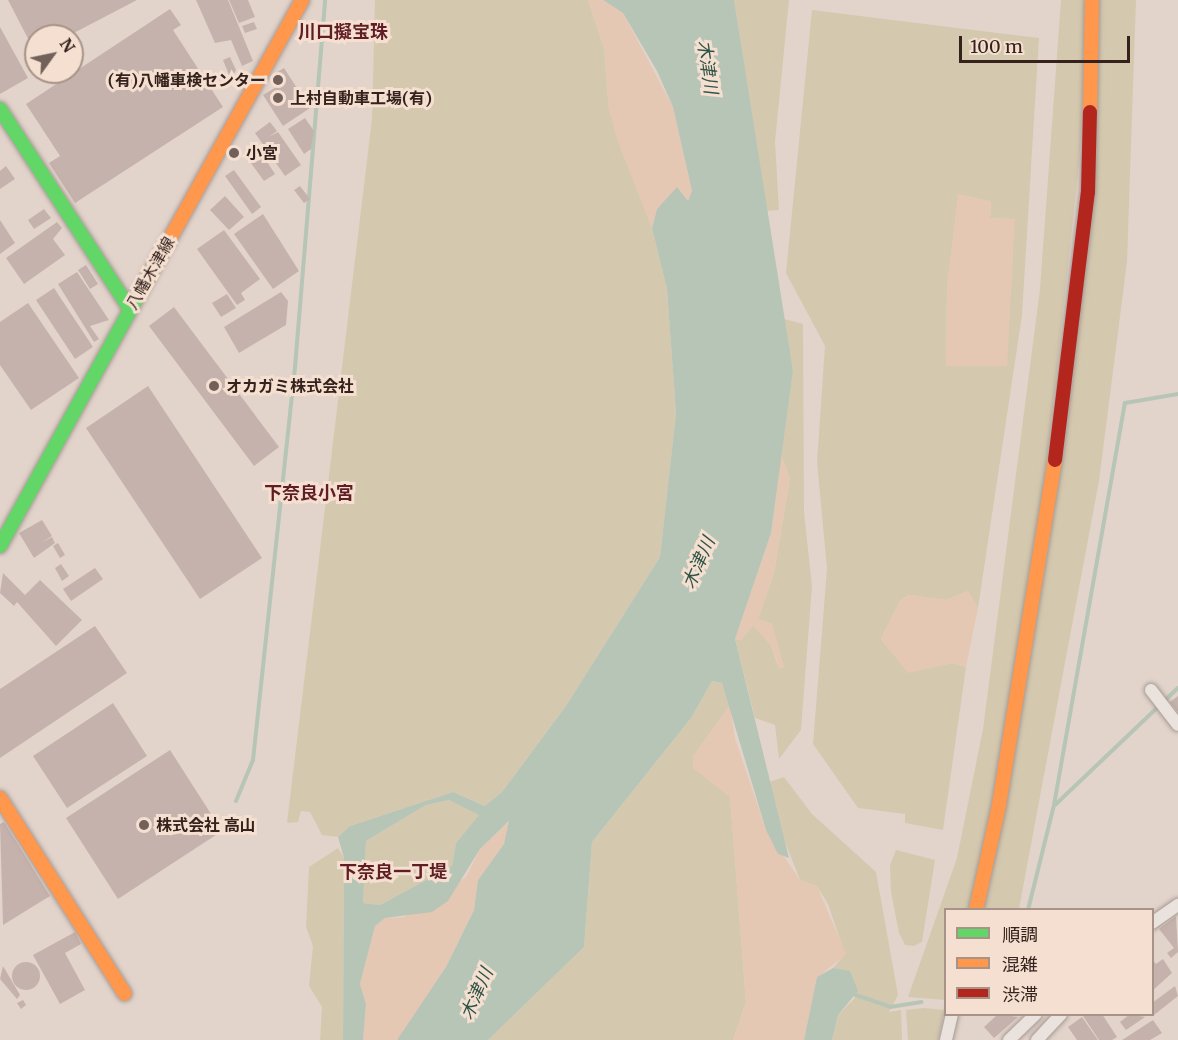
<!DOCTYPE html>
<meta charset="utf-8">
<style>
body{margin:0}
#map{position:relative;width:1178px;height:1040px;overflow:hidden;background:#e2d4cb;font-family:Merriweather,"Noto Sans JP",serif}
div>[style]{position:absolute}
.green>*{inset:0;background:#d4c9ae}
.sand>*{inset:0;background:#e5c8b3}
.water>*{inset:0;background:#b7c5b7}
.stream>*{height:4px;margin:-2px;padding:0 2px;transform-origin:2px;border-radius:2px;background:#b7c5b7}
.building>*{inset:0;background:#c6b2ac}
.round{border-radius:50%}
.roads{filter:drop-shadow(0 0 2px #a79a94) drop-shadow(0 0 2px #a79a94)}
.street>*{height:12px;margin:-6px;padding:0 6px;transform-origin:6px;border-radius:6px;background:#eae2dc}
.fast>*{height:14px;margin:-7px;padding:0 7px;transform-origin:7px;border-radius:7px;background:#63d668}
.slow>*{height:14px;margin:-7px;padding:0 7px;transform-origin:7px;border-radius:7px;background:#ff974d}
.jam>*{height:14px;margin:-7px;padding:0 7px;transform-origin:7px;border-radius:7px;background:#b3261e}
.dots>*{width:16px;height:16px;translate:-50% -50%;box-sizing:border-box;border:3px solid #f4dfd0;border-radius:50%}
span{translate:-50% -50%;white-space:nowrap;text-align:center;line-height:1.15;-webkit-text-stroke:6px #f4dfd0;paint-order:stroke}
.poi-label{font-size:16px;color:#35221d;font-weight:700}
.right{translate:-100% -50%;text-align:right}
.left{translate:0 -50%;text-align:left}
.street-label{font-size:16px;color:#35221d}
.neighbourhood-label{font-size:18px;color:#601e24;font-weight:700}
.water-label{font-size:18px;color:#2d5446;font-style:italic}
.legend{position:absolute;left:944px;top:908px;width:210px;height:108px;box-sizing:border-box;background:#f4dfd0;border:2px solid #a89388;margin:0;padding:8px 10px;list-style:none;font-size:18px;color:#35221d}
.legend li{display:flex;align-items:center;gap:12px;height:30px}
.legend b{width:30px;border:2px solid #a89388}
.north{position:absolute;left:24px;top:24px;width:60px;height:60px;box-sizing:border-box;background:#f4dfd0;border:2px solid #a89388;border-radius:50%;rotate:57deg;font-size:16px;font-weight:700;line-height:24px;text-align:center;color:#35221d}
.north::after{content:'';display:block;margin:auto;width:21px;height:27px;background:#72605a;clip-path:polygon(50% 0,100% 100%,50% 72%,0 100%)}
.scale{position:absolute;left:959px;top:36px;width:171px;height:27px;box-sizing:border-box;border:3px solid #35221d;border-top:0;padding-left:8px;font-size:18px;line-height:21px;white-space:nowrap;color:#35221d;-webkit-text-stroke:4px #f4dfd0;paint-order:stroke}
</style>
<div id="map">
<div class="green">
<i style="clip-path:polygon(375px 0,588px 0,604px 48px,609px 110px,652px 228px,667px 289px,676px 413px,660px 557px,566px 706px,502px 792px,486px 806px,453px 792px,350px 826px,338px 837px,322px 835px,310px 812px,301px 811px,298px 822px,287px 823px,372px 119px)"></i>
<i style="clip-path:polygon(734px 0,789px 0,775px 142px,779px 210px,766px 211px)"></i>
<i style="clip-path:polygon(1061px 0,1088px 0,1079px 164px,1037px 551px,1014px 708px,969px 909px,946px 910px,945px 1000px,908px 997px,957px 858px,983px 729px,1040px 289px)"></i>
<i style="clip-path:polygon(1098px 0,1136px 0,1127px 262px,1099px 481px,1019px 909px,983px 910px,1049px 543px)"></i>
<i style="clip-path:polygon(evenodd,812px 10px,1039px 38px,1022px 315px,978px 608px,968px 591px,946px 600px,909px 595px,900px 601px,881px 639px,908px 672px,953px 663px,966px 667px,943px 830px,905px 823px,905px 814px,858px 808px,813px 744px,827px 569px,817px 462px,825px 346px,786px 273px,812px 10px,991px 201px,990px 218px,1014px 219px,946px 365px,947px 286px,991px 201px)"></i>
<i style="clip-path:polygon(784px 319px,803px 324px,804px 512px,812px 586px,801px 730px,779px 759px,775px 725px,755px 718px,735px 639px,741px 640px,753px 625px,771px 645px,779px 669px,772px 624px,758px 619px,774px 573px,790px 478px,781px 456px,793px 371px)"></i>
<i style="clip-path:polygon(712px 681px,722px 683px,730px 705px,693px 757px,693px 767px,730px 796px,746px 1002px,733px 1040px,488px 1040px,584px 947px,592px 842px,691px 718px)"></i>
<i style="clip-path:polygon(784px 777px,812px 814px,876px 872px,898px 995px,889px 1012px,901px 1010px,902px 1040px,832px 1040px,838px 1015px,855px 998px,850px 972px,833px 968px,845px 954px,828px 904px,817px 886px,800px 880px,775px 816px,769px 782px)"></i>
<i style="clip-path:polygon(449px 800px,480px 814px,456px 843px,452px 866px,380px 905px,363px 903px,366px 841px,426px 805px)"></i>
<i style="clip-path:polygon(338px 848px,344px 858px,343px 1040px,320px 1040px,322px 1007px,309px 986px,313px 946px,306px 927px,309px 867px)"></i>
<i style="clip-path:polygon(896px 850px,935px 860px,922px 942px,914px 946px,905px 945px,899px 933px,891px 892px,890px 865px)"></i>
<i style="clip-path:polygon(924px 1008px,945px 1010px,938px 1040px,908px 1040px,906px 1010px)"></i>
</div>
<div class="sand">
<i style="clip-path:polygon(588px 0,603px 0,623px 13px,673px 107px,692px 191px,688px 201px,677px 188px,657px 209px,652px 228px,618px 142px,609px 110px,604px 48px)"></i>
<i style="clip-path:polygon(958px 194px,991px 201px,990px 218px,1015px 219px,1007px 366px,946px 366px,947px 286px)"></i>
<i style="clip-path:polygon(781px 456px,790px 478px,774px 573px,758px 619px,772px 624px,784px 667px,780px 669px,771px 645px,753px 625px,741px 640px,735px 639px,771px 533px)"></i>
<i style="clip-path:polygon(968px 591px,978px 608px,966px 667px,953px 663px,908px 673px,881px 639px,900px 601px,910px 595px,946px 600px)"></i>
<i style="clip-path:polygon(730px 705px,735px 738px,766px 830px,800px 880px,817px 886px,846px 954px,817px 978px,804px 1040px,733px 1040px,746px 1002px,730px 797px,693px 768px,693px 757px)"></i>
<i style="clip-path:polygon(511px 820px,504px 844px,478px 880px,474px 910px,431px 997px,397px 1040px,363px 1040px,366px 1004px,360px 984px,375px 926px,385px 918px,404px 917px,466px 877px,480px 849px)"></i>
</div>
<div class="water">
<i style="clip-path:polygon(evenodd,603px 0,734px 0,793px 371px,771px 533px,735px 639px,789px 858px,778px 854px,766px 830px,722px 683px,712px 681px,691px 718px,592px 842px,584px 947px,488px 1040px,397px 1040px,446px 967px,474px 910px,478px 880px,504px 844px,509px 821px,480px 849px,448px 901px,432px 912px,385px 918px,375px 926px,360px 984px,366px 1004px,363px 1040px,343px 1040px,344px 858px,338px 837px,350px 826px,453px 792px,485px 806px,502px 792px,566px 706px,660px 557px,676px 413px,667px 289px,652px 228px,657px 209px,677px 187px,688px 201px,692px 191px,673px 107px,657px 71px,623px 13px,603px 0,449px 800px,479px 815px,456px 843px,452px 866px,380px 905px,363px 903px,366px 841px,426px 805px,449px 800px)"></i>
<i style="clip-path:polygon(833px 968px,850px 971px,858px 991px,838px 1015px,832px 1040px,804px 1040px,817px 977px)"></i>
</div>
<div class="stream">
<i style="left:236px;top:801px;width:44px;rotate:-67.5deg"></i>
<i style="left:253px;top:760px;width:395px;rotate:-83.9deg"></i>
<i style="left:295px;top:367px;width:368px;rotate:-85.3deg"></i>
<i style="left:1055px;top:805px;width:170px;rotate:-43.6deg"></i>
<i style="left:1028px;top:910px;width:108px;rotate:-76.1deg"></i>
<i style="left:1054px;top:805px;width:408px;rotate:-80deg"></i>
<i style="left:1125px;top:403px;width:54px;rotate:-9.6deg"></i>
<i style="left:853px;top:994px;width:39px;rotate:19deg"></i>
<i style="left:890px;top:1007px;width:32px;rotate:-9deg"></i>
</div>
<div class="building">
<i style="clip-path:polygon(8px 0,137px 0,68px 36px,36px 36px,36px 54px)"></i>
<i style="clip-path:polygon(196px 0,228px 0,253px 61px,242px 66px,231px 40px,215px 43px)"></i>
<i style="clip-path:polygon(229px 0,248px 0,255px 17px,239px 23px)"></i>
<i style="clip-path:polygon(170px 9px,181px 25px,173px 30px,223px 107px,75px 203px,49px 163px,60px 156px,26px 104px)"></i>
<i style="clip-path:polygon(254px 22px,257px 29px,245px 33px,242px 26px)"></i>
<i style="clip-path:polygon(0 27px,28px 78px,0 94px)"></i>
<i style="clip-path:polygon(230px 57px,236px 70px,231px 80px,223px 60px)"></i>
<i style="clip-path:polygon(284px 68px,310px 108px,283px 126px,263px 95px,278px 86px,271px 76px)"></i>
<i style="clip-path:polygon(305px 118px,314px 131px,311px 149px,304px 154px,288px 129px)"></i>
<i style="clip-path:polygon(270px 122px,277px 131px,269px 137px,278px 132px,301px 165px,285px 176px,255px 133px)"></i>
<i style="clip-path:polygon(260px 151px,275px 174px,264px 181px,248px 159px)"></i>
<i style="clip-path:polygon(6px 166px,15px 179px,0 189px,0 171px)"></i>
<i style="clip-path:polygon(234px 170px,261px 207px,252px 214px,225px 176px)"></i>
<i style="clip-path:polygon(300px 186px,310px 199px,304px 203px,294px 190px)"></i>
<i style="clip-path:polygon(225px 196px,244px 217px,229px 230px,210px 210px)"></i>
<i style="clip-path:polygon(44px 209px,51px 218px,34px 229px,28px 220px)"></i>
<i style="clip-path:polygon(263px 214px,299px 271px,273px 289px,234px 234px)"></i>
<i style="clip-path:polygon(0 220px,15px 243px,0 254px)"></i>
<i style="clip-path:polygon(57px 222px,62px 228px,53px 239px,65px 255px,24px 284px,6px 258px)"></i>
<i style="clip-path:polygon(224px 230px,260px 279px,241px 293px,245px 300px,237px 305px,197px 249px)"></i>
<i style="clip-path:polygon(86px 265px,98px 284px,90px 289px,78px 270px)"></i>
<i style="clip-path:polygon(77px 272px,109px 320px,90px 326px,99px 339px,94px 342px,58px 284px)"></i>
<i style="clip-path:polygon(54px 288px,93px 347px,75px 359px,36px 300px)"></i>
<i style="clip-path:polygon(281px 292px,288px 301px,286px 325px,239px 353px,224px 327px)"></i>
<i style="clip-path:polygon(227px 294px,236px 308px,221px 317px,212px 303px)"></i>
<i style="clip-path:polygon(28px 303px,79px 378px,31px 410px,0 365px,0 322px)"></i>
<i style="clip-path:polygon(174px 307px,279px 447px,254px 466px,149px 326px)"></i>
<i style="clip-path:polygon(148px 386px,262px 558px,200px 599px,86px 428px)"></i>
<i style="clip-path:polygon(42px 520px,52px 536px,41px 543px,52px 537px,55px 543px,34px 558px,19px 533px)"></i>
<i style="clip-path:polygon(58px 543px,65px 555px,60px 558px,53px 546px)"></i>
<i style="clip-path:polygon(61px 564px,69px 576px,62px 581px,55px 568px)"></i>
<i style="clip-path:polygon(95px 568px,103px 579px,71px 601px,63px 589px)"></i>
<i style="clip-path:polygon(3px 573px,25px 595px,20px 600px,40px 580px,82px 620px,56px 646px,17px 602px,14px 606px,0 593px)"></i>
<i style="clip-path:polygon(95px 626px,127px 673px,0 758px,0 689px)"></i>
<i style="clip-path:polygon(1178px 696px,1178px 712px,1170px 702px)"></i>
<i style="clip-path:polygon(113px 703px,147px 756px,67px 808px,33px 756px)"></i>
<i style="clip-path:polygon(170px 750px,222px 831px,118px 899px,66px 818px)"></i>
<i style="clip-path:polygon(4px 822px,50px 896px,3px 925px,0 824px)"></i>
<i style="clip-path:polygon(1176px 916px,1178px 952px,1171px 958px,1167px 953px,1174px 948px,1159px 929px)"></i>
<i style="clip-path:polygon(75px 932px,81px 944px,65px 953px,85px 990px,60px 1004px,33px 955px)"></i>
<i style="clip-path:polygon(1152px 959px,1156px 964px,1163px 959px,1172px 973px,1152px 991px)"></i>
<i class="round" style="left:12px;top:962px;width:28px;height:28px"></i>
<i style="clip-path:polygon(3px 966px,20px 995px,17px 999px,0 979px)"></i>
<i style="clip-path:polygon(1175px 986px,1178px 996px,1154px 1015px,1152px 1003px)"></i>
<i style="clip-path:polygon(23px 1000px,26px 1005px,21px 1009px,17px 1003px)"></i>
<i style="clip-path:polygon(998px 1014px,1018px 1017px,994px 1038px,984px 1027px)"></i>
<i style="clip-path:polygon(1102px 1014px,1117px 1037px,1112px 1040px,1099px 1040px,1083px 1016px)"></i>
<i style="clip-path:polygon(1130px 1014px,1145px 1017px,1126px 1030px,1120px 1022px)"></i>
<i style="clip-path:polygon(1082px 1017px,1098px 1040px,1077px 1040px,1068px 1027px)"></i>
<i style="clip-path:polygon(1153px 1020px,1162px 1033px,1150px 1040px,1122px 1040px)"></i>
</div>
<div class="roads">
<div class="street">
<i style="left:1151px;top:690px;width:44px;rotate:52.4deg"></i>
<i style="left:1152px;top:923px;width:32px;rotate:-35deg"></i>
<i style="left:946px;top:1040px;width:27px;rotate:-77deg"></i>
<i style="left:1009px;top:1040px;width:37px;rotate:-44deg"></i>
<i style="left:1037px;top:1040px;width:35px;rotate:-47deg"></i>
</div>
<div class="fast">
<i style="left:0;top:109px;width:239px;rotate:57deg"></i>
<i style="left:0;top:546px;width:345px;rotate:-61.1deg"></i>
</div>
<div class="slow">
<i style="left:1090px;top:112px;width:112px;rotate:-89deg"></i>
<i style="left:167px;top:244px;width:279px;rotate:-61deg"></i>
<i style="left:0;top:798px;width:232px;rotate:57.5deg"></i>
<i style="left:976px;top:910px;width:107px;rotate:-77.6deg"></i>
<i style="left:999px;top:805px;width:350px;rotate:-80.8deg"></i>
</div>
<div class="jam">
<i style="left:1055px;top:460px;width:270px;rotate:-83deg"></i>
<i style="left:1088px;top:192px;width:80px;rotate:-88.6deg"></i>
</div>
</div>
<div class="dots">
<i style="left:278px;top:80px;background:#72605a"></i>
<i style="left:278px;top:98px;background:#72605a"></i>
<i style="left:234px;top:153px;background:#72605a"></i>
<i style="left:214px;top:386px;background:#72605a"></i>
<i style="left:144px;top:825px;background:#72605a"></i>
</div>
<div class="poi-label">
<span class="right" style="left:266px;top:80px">(有)八幡車検センター</span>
<span class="left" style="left:290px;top:98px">上村自動車工場(有)</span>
<span class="left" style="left:246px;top:153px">小宮</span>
<span class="left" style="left:226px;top:386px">オカガミ株式会社</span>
<span class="left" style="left:156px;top:825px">株式会社 高山</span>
</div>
<div class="street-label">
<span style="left:150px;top:273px;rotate:-60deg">八幡木津線</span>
</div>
<div class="neighbourhood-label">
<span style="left:343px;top:32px">川口擬宝珠</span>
<span style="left:309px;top:493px">下奈良小宮</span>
<span style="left:393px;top:872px">下奈良一丁堤</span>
</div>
<div class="water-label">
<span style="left:707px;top:67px;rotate:82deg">木津川</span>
<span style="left:699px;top:563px;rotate:-66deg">木津川</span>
<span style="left:477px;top:994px;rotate:-66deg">木津川</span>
</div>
<ul class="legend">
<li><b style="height:8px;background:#63d668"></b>順調</li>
<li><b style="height:8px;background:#ff974d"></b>混雑</li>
<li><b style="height:8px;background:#b3261e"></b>渋滞</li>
</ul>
<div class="north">N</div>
<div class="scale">100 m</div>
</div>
